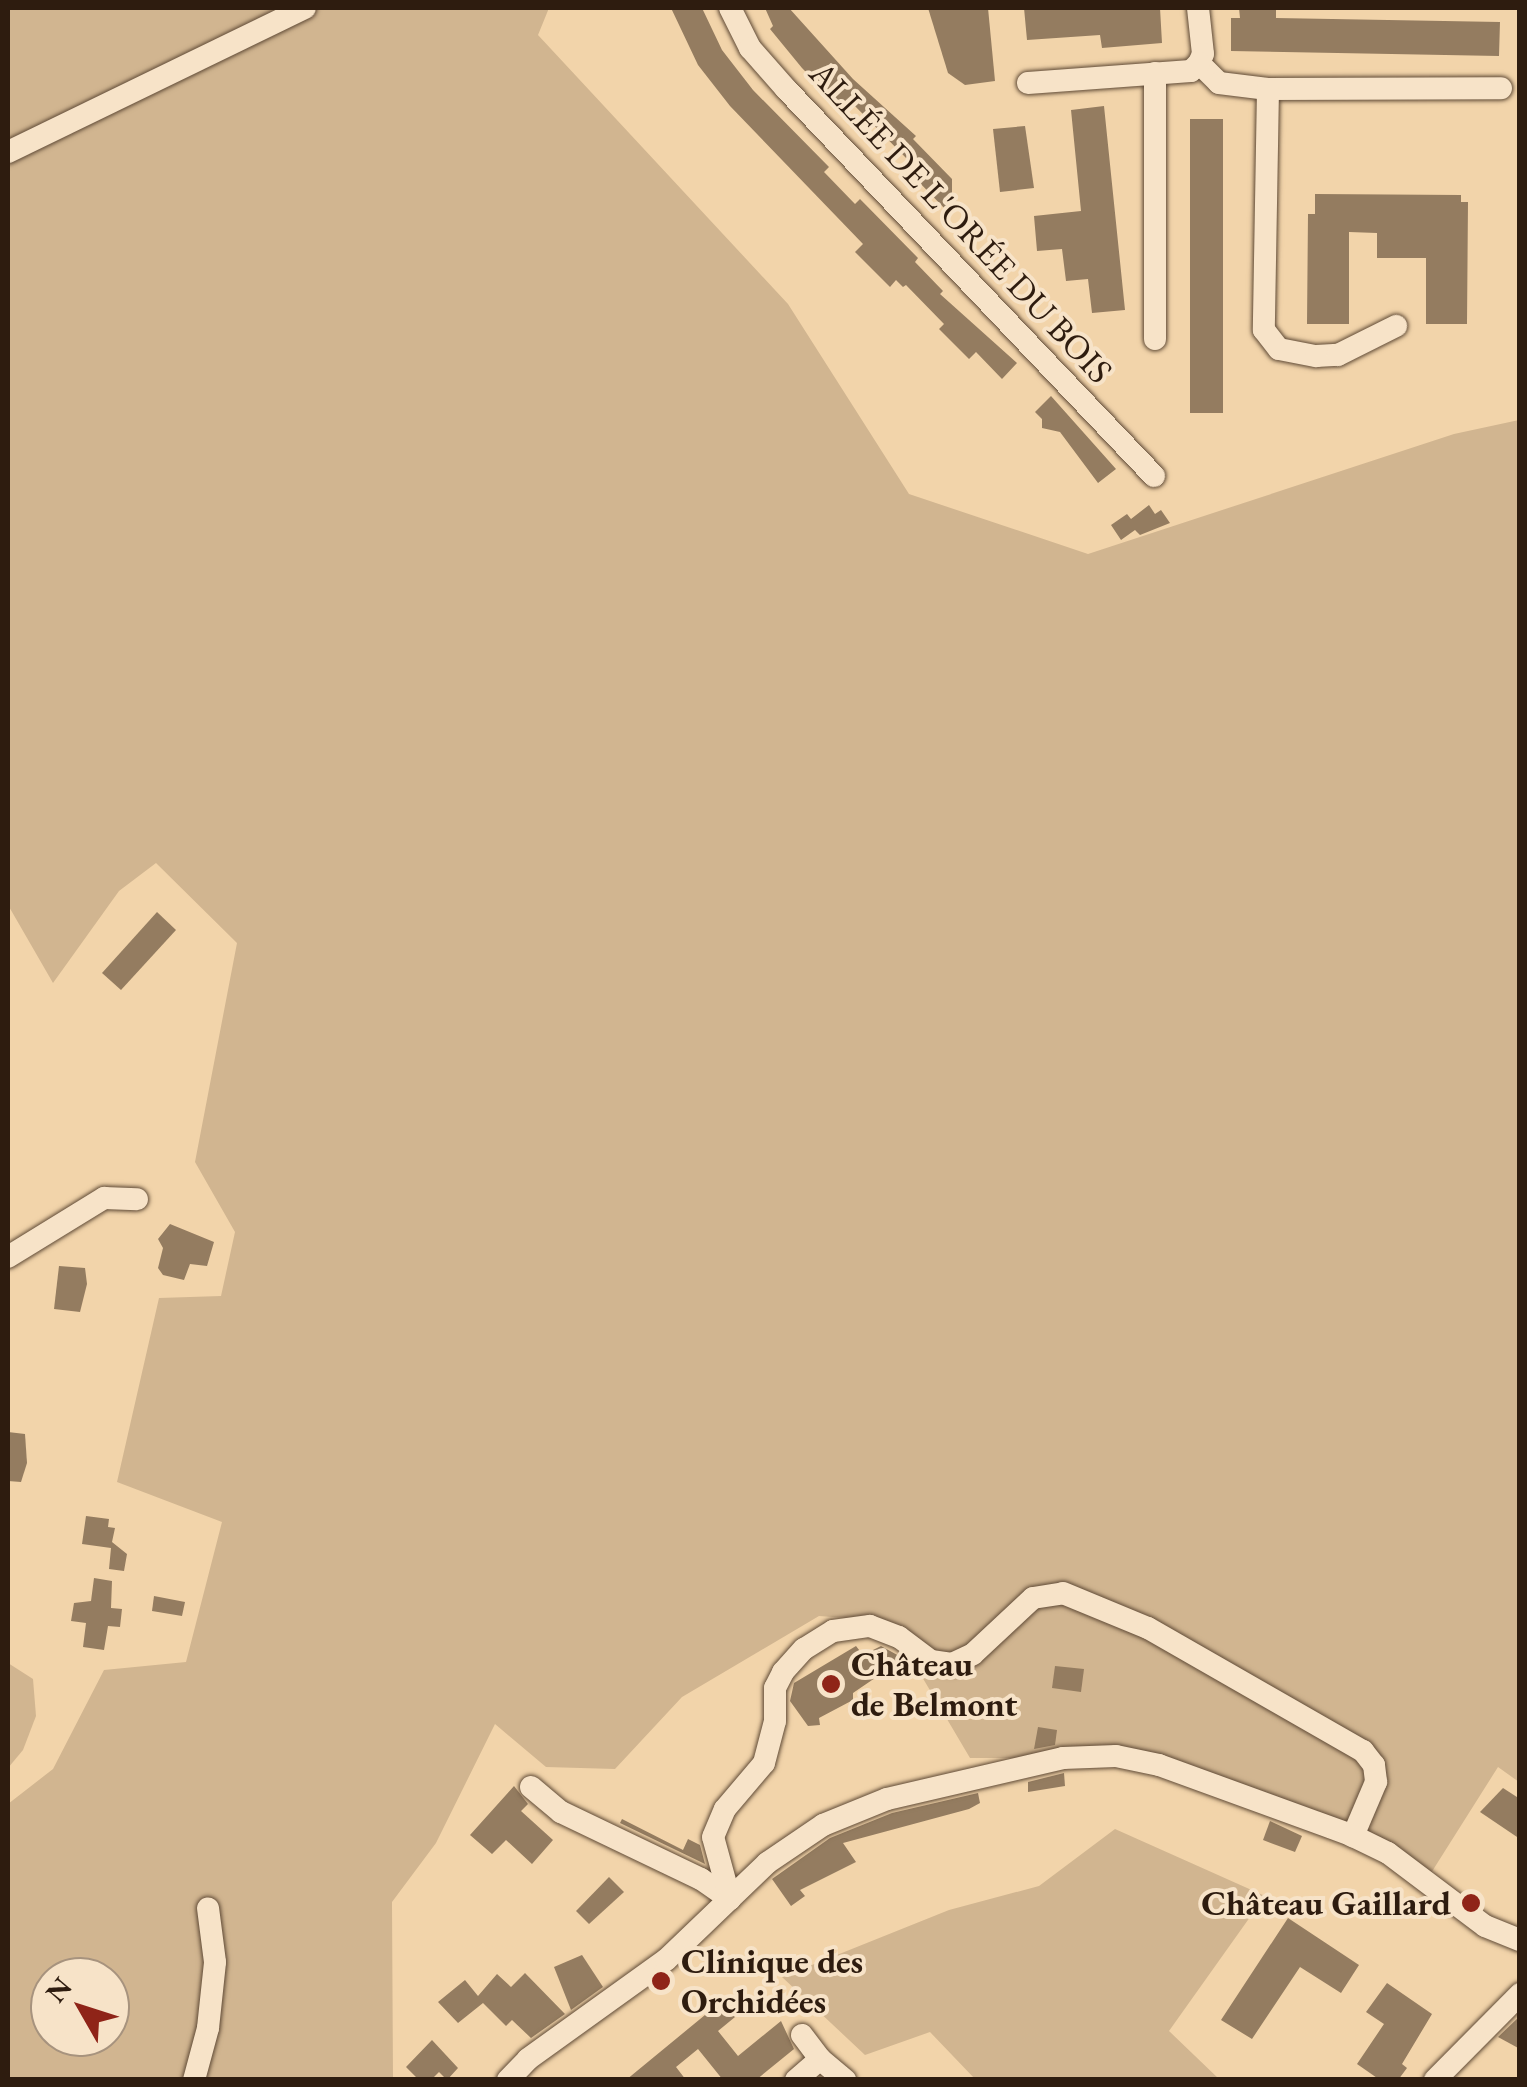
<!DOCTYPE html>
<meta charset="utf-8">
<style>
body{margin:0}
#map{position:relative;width:1527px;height:2087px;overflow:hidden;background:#f2d4aa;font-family:"EB Garamond",serif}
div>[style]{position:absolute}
.green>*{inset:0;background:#d1b590}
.building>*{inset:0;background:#947c60}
.roads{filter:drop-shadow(0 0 2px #5f4a36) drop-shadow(0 0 2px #5f4a36)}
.minor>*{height:22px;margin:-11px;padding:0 11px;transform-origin:11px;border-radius:11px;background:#f7e3c8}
.dots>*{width:28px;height:28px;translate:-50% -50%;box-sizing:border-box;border:5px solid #f7e3c8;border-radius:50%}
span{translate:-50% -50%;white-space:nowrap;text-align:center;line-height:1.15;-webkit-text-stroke:8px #f7e3c8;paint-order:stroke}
.street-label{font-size:35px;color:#2e1c0f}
.poi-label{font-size:35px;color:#2e1c0f;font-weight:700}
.left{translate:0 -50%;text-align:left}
.right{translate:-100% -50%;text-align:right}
.frame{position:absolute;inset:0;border:10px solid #2e1c0f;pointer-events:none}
.north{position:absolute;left:30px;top:1957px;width:100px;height:100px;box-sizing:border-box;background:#f7e3c8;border:2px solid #a7937e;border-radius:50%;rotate:309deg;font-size:28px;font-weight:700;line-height:40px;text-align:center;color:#2e1c0f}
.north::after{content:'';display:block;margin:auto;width:35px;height:45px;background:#8f2418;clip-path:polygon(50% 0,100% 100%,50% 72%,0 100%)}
</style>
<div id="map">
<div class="green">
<i style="clip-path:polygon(evenodd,8px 8px,549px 8px,538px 35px,788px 304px,909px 494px,1088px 554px,1454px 434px,1519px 420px,1519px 1782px,1498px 1767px,1426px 1881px,1208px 1781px,1063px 1758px,970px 1758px,889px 1621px,819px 1616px,682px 1697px,615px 1769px,546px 1767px,495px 1724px,436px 1843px,392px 1902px,393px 2079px,8px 2080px,8px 1804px,53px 1769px,104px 1670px,186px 1662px,222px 1522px,117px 1482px,159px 1298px,221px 1296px,235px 1232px,195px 1162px,237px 943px,156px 863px,119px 891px,53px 983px,8px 905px,8px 8px,50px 1977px,110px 1977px,110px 2037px,50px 2037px,50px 1977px)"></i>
<i style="clip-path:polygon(8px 1663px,33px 1679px,36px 1716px,23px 1750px,8px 1768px)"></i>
<i style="clip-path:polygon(1115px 1829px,1265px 1896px,1169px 2031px,1219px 2079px,975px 2079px,930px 2032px,865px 2055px,782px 1977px,949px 1910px,1039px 1886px)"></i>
</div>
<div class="building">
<i style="clip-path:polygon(671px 8px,702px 8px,722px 50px,753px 90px,829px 167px,824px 172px,855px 204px,860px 199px,918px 258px,915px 262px,943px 291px,940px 294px,1017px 363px,1002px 379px,976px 352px,969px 359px,939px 329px,944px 324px,906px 285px,903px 287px,896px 280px,890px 287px,855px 252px,863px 244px,730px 106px,698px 65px)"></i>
<i style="clip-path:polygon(765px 8px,789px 8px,853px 79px,916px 136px,913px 139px,952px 179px,952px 195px,957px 200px,946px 210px,917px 180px,919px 174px,908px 160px,852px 103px,844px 111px,802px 68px,770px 29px,773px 26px)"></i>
<i style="clip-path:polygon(928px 8px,988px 8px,995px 81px,965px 85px,948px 73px)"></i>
<i style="clip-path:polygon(1024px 8px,1160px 8px,1162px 43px,1102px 48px,1100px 35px,1027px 40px)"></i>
<i style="clip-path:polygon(1239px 8px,1276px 8px,1276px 18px,1500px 22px,1499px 56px,1231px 51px,1231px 18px,1240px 18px)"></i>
<i style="clip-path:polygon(1104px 106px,1125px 310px,1092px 313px,1088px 279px,1066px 281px,1062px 249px,1037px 251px,1034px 216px,1081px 211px,1071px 110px)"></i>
<i style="clip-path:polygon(1190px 119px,1223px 119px,1223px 413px,1190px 413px)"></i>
<i style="clip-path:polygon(1025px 126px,1034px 188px,1000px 192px,993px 129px)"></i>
<i style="clip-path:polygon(1315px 194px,1461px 195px,1461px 202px,1468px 202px,1467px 324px,1426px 324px,1426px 258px,1377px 258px,1377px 233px,1349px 232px,1349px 324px,1307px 324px,1308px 214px,1315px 214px)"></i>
<i style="clip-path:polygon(1051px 396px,1116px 469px,1098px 483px,1060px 432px,1042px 428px,1042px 419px,1035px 412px)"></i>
<i style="clip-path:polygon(1149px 505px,1155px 514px,1161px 510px,1170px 523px,1140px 535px,1135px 530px,1121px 540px,1111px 525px,1127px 514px,1131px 519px)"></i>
<i style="clip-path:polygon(157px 912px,176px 930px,121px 990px,102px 973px)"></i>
<i style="clip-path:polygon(170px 1224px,214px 1242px,207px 1266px,190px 1264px,184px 1280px,163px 1275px,158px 1268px,163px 1248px,158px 1239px)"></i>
<i style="clip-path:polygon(59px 1266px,85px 1268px,87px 1284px,80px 1312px,54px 1309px)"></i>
<i style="clip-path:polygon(8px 1432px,25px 1434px,27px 1463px,21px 1482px,8px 1481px)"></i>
<i style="clip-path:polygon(86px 1516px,109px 1519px,108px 1527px,115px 1528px,112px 1542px,127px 1554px,124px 1571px,109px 1569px,111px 1548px,82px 1544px)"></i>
<i style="clip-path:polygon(94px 1578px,112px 1581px,111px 1608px,122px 1609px,120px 1627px,108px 1626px,104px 1650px,83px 1647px,86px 1623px,71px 1621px,74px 1603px,91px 1601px)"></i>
<i style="clip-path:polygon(154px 1596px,185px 1602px,182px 1616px,152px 1611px)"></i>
<i style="clip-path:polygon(856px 1646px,863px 1655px,881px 1646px,901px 1657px,883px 1678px,875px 1678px,853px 1693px,853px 1700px,819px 1718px,820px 1725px,808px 1726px,790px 1701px,794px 1683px)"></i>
<i style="clip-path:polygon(1055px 1666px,1084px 1669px,1081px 1692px,1052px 1688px)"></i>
<i style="clip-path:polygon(1038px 1727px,1057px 1730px,1055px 1745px,1034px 1749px)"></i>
<i style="clip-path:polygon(1064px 1773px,1065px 1786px,1028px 1792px,1028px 1782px)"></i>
<i style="clip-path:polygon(514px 1786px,528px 1804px,521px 1811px,553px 1840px,532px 1864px,506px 1840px,492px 1854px,470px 1835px)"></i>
<i style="clip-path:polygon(1503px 1788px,1520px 1799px,1520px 1839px,1480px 1812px)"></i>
<i style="clip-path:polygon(978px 1793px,980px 1803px,969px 1809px,843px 1843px,856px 1862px,800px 1890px,805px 1896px,791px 1906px,772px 1879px,830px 1838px,892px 1813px)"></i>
<i style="clip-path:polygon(622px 1819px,683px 1850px,688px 1839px,700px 1845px,705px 1864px,620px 1823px)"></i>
<i style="clip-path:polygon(1270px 1821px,1302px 1836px,1295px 1852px,1263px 1840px)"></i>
<i style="clip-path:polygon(609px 1877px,624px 1892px,589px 1924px,576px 1911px)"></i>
<i style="clip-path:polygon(1288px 1918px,1359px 1965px,1341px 1993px,1300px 1967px,1252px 2039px,1221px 2020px)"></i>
<i style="clip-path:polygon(582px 1955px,603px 1987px,571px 2010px,554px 1967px)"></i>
<i style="clip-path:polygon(525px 1973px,565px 2014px,531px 2038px,512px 2020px,506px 2026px,483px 2003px,458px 2023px,438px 2002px,465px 1980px,478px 1996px,497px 1974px,511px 1987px)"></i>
<i style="clip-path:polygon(1387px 1983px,1432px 2014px,1402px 2064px,1407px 2068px,1398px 2080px,1380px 2080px,1357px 2064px,1384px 2024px,1366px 2012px)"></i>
<i style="clip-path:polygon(722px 2001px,735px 2017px,718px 2031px,738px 2056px,781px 2021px,794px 2049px,756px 2080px,723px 2080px,698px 2049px,676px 2067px,686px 2080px,626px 2080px)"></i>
<i style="clip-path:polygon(1520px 2016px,1520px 2049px,1498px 2037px)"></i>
<i style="clip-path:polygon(432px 2040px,458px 2068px,447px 2080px,439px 2072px,431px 2080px,419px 2080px,406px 2067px)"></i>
</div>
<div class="roads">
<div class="minor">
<i style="left:730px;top:8px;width:45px;rotate:63.4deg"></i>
<i style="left:750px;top:48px;width:55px;rotate:48.7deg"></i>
<i style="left:786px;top:89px;width:534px;rotate:46.44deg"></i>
<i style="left:1198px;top:8px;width:46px;rotate:83.8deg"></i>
<i style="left:1203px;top:54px;width:10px;rotate:114deg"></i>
<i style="left:1199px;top:63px;width:28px;rotate:45deg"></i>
<i style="left:1219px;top:83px;width:49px;rotate:7deg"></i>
<i style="left:1268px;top:89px;width:233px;rotate:-0.2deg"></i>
<i style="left:1028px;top:83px;width:163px;rotate:-4.2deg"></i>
<i style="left:1191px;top:71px;width:11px;rotate:-45deg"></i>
<i style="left:1268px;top:89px;width:241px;rotate:91deg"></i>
<i style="left:1264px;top:330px;width:24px;rotate:52deg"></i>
<i style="left:1279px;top:349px;width:38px;rotate:11deg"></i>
<i style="left:1316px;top:356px;width:22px;rotate:-3deg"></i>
<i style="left:1338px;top:355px;width:65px;rotate:-26.6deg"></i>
<i style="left:8px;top:152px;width:330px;rotate:-25.9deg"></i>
<i style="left:1155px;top:339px;width:266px;rotate:-90deg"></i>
<i style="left:8px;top:1257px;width:113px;rotate:-31.6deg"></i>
<i style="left:104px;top:1198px;width:33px;rotate:2deg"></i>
<i style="left:531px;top:1787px;width:39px;rotate:40deg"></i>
<i style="left:561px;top:1812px;width:155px;rotate:25.6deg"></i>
<i style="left:701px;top:1879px;width:35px;rotate:35deg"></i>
<i style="left:730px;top:1899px;width:64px;rotate:-105.3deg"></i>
<i style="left:713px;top:1837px;width:30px;rotate:-67deg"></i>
<i style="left:725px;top:1809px;width:60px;rotate:-49.7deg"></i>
<i style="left:764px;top:1763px;width:43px;rotate:-75.3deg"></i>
<i style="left:775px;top:1721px;width:33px;rotate:-90deg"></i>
<i style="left:775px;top:1688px;width:18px;rotate:-63deg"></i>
<i style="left:783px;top:1672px;width:31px;rotate:-48deg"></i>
<i style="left:804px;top:1649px;width:34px;rotate:-32deg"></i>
<i style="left:833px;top:1631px;width:37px;rotate:-8deg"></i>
<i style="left:870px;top:1626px;width:31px;rotate:21deg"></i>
<i style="left:899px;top:1637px;width:40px;rotate:37deg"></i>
<i style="left:931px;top:1661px;width:21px;rotate:8deg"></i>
<i style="left:952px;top:1664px;width:23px;rotate:-25deg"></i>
<i style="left:973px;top:1654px;width:82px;rotate:-43deg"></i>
<i style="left:1033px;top:1598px;width:30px;rotate:-9deg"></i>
<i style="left:1063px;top:1593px;width:92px;rotate:22.4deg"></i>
<i style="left:1148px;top:1628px;width:248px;rotate:29.8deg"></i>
<i style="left:1363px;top:1751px;width:18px;rotate:52deg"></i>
<i style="left:1374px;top:1765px;width:17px;rotate:83deg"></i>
<i style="left:1376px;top:1782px;width:59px;rotate:113.1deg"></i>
<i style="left:802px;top:2035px;width:30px;rotate:53deg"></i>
<i style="left:820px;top:2059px;width:33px;rotate:40deg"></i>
<i style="left:194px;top:2080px;width:54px;rotate:-74.9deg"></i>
<i style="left:208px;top:2028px;width:66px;rotate:-83.9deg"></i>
<i style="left:215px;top:1962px;width:54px;rotate:-97.4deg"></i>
<i style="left:508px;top:2080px;width:29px;rotate:-46deg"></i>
<i style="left:528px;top:2059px;width:170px;rotate:-35.7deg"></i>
<i style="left:666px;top:1960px;width:140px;rotate:-43.8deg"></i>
<i style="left:767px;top:1863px;width:68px;rotate:-34.2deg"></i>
<i style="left:823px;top:1825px;width:69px;rotate:-22.1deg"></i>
<i style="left:887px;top:1799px;width:181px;rotate:-13.1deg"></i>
<i style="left:1063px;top:1758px;width:53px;rotate:-2.2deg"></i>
<i style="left:1116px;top:1756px;width:44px;rotate:11.8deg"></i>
<i style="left:1159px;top:1765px;width:202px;rotate:20deg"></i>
<i style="left:1349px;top:1834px;width:43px;rotate:26deg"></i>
<i style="left:1388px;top:1853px;width:121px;rotate:37deg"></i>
<i style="left:1485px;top:1926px;width:38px;rotate:22deg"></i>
<i style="left:796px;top:2080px;width:32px;rotate:-41deg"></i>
<i style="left:1435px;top:2080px;width:121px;rotate:-45.3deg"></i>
</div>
</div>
<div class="dots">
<i style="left:831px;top:1684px;background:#8f2418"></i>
<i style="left:1471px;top:1903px;background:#8f2418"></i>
<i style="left:661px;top:1981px;background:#8f2418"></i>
</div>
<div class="street-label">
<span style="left:961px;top:222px;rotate:47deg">ALLÉE DE L'ORÉE DU BOIS</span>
</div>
<div class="poi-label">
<span class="left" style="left:851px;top:1684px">Château<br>de Belmont</span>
<span class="right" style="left:1451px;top:1903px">Château Gaillard</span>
<span class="left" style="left:681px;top:1981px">Clinique des<br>Orchidées</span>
</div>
<div class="frame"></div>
<div class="north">N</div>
</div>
